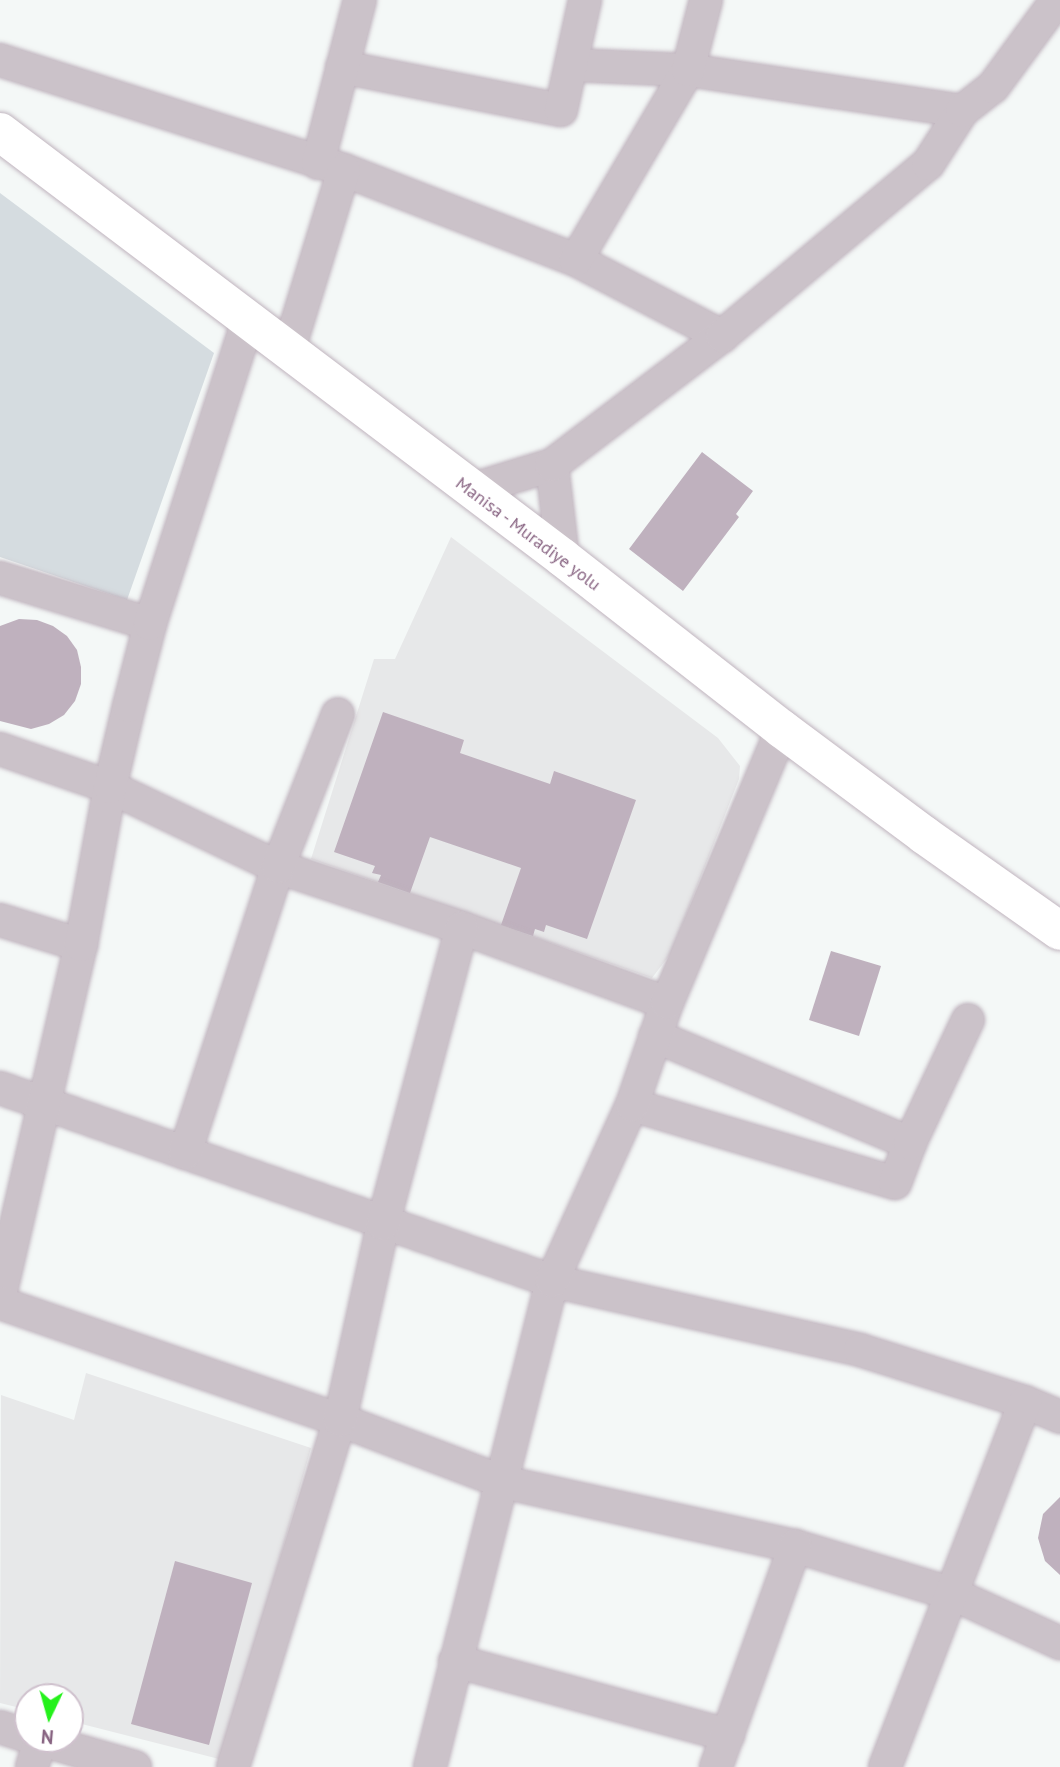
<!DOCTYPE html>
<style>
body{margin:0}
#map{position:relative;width:1060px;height:1767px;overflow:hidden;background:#f4f8f7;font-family:"PT Sans",sans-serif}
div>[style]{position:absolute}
.built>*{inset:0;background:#e7e8e9}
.green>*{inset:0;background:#d5dce0}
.building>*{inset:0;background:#bfb1be}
.roads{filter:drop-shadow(0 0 2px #c0b4be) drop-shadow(0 0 2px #c0b4be)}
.street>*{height:32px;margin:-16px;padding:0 16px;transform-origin:16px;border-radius:16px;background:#cbc2c9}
.secondary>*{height:38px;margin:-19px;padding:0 19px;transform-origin:19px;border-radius:19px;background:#fff}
span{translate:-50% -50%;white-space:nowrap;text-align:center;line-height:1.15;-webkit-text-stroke:7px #fff;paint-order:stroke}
.street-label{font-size:18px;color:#886482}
.north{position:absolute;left:14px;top:1683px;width:70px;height:70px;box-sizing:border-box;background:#fff;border:2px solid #cfc1cd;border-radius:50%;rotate:185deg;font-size:19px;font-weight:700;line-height:28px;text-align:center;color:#886482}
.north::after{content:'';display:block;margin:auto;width:24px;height:32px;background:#25f11b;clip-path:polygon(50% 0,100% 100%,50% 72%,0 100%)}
</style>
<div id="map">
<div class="built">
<i style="clip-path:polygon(451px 537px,718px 738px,740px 766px,739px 779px,671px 953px,652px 978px,311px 859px,374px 659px,395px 659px)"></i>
<i style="clip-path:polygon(86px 1373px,311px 1448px,223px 1760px,70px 1721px,70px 1697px,28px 1697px,28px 1710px,0 1703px,1px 1395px,74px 1420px)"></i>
</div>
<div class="green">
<i style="clip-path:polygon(0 193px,214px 353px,127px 600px,0 557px)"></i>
</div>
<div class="building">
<i style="clip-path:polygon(702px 452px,753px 491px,736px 514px,739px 517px,683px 591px,629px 549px)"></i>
<i style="clip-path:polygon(19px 619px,37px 620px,53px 626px,67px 636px,77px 650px,81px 667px,81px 684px,75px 701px,64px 715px,49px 724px,31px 729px,0 721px,0 626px)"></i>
<i style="clip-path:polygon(383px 712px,464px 740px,460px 753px,550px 784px,554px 771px,636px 800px,587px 939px,546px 925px,544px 932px,535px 929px,533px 936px,501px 925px,521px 868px,430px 837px,410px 893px,378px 882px,381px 875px,372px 873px,375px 866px,334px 852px)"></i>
<i style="clip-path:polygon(831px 951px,881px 966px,859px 1036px,809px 1020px)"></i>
<i style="clip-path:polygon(1060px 1497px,1060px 1575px,1045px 1561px,1038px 1538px,1043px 1514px)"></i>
<i style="clip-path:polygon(175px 1561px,252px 1583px,209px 1745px,131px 1724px)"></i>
</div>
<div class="roads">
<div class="street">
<i style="left:0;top:60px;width:361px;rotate:17.7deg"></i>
<i style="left:344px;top:170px;width:249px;rotate:21.2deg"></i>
<i style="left:576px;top:260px;width:165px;rotate:27.5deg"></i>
<i style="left:571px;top:65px;width:117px;rotate:2.4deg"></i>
<i style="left:688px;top:70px;width:277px;rotate:8.5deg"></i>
<i style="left:342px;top:67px;width:223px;rotate:11.1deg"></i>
<i style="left:561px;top:110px;width:113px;rotate:-77.7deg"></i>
<i style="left:318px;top:163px;width:168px;rotate:-75.6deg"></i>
<i style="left:576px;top:260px;width:221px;rotate:-59.5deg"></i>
<i style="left:688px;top:70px;width:72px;rotate:-75.6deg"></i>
<i style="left:288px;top:352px;width:190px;rotate:-72.9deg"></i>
<i style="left:552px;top:465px;width:94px;rotate:83.3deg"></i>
<i style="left:470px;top:490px;width:86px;rotate:-17deg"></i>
<i style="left:552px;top:465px;width:213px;rotate:-37.2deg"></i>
<i style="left:722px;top:336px;width:268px;rotate:-39.9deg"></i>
<i style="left:928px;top:164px;width:63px;rotate:-57.3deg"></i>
<i style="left:962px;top:111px;width:39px;rotate:-38deg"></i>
<i style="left:993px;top:87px;width:108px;rotate:-53.7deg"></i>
<i style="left:0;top:578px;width:157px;rotate:17deg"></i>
<i style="left:0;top:749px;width:116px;rotate:19.1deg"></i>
<i style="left:110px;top:787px;width:186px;rotate:25.5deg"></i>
<i style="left:278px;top:867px;width:194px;rotate:18.3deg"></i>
<i style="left:462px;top:928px;width:218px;rotate:20.1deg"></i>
<i style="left:0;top:920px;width:85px;rotate:17.2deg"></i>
<i style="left:655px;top:1036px;width:277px;rotate:22.8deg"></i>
<i style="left:0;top:1088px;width:585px;rotate:19.27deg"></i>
<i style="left:552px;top:1281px;width:316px;rotate:12.6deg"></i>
<i style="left:860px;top:1350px;width:173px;rotate:17.5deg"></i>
<i style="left:1025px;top:1402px;width:38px;rotate:23deg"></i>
<i style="left:632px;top:1105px;width:274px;rotate:16.5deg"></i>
<i style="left:895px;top:1183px;width:43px;rotate:-69.4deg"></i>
<i style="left:910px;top:1143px;width:136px;rotate:-64.8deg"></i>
<i style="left:185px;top:1153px;width:301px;rotate:-72deg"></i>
<i style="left:278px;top:867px;width:164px;rotate:-68.6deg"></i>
<i style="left:0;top:1295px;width:359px;rotate:-77deg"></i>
<i style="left:81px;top:945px;width:161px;rotate:-79.6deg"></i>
<i style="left:110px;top:787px;width:83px;rotate:-76.8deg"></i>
<i style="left:129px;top:706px;width:85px;rotate:-75.6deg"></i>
<i style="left:150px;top:624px;width:319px;rotate:-72.1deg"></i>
<i style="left:0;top:1303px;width:360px;rotate:19deg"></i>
<i style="left:340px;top:1420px;width:174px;rotate:20.8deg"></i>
<i style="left:503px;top:1482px;width:299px;rotate:12.4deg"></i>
<i style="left:795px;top:1546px;width:165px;rotate:16.9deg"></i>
<i style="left:953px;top:1594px;width:118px;rotate:24.6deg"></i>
<i style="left:455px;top:1661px;width:283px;rotate:15.2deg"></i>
<i style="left:0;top:1727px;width:29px;rotate:18deg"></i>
<i style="left:38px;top:1739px;width:101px;rotate:16.1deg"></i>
<i style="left:32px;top:1767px;width:28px;rotate:-73deg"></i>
<i style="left:233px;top:1767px;width:363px;rotate:-72.9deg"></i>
<i style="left:340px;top:1420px;width:201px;rotate:-77.6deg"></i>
<i style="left:383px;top:1224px;width:306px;rotate:-75.1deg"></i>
<i style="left:430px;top:1767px;width:501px;rotate:-75.91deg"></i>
<i style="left:552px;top:1281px;width:193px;rotate:-65.6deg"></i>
<i style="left:632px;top:1105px;width:108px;rotate:-71.1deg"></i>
<i style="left:667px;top:1003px;width:297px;rotate:-67.2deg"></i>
<i style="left:716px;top:1767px;width:235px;rotate:-70.3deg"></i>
<i style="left:885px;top:1767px;width:391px;rotate:-69deg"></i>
</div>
<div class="secondary">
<i style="left:0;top:132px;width:706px;rotate:37.11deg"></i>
<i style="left:563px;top:558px;width:278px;rotate:38deg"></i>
<i style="left:782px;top:729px;width:177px;rotate:36.7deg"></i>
<i style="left:924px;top:835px;width:166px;rotate:35.2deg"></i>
</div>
</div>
<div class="street-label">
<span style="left:528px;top:534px;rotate:37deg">Manisa - Muradiye yolu</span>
</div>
<div class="north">N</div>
</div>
